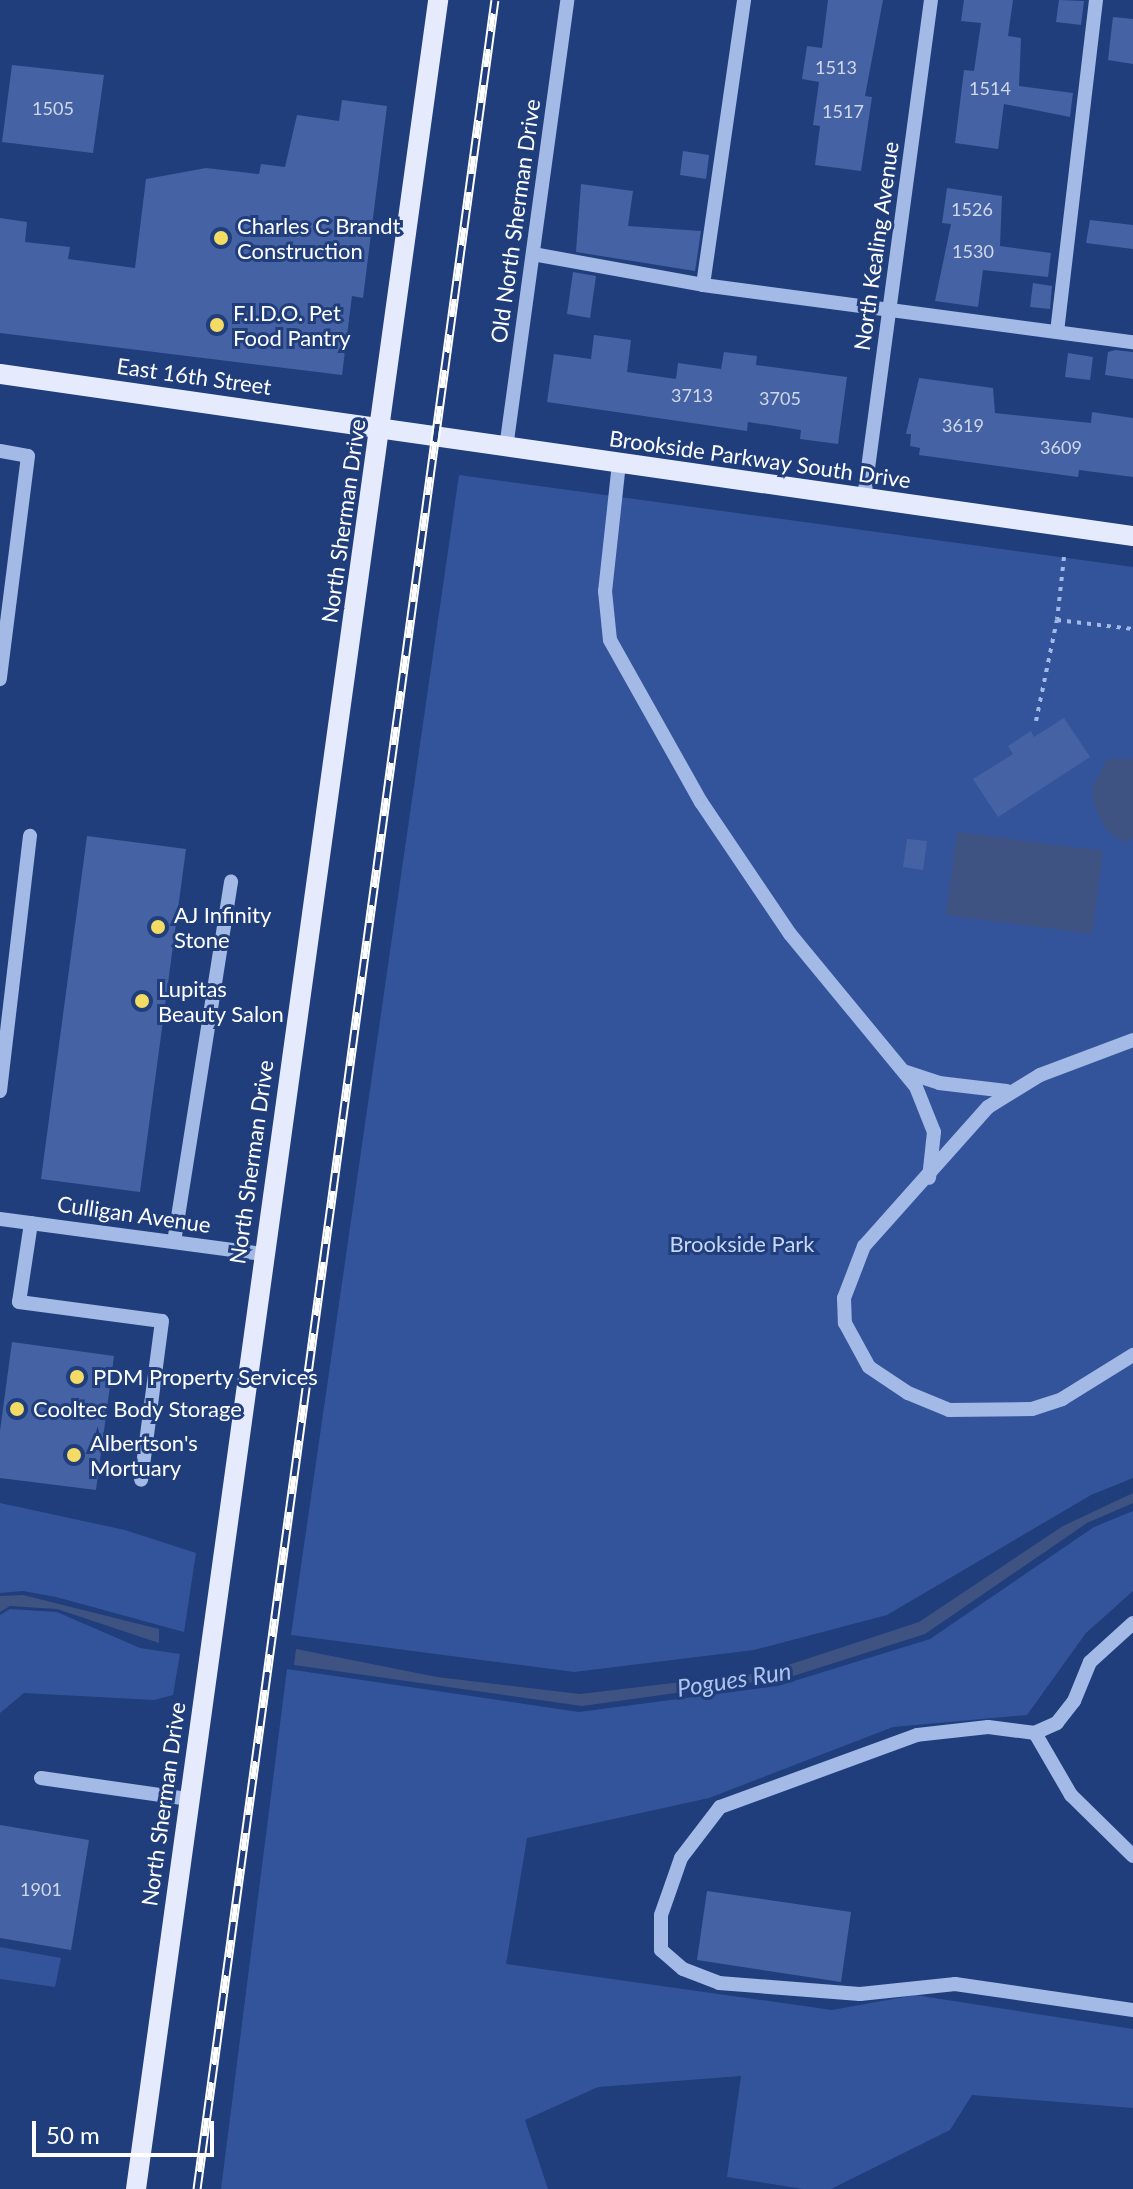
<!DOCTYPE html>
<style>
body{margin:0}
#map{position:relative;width:1133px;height:2189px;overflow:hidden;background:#203d7c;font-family:Lato,sans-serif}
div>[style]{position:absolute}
.green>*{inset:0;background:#33549b}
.water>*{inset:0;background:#3e5382}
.building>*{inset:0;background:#4563a4}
.path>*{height:4px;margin-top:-2px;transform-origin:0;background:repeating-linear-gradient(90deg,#a3b9e6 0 4px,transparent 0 10px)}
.minor>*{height:14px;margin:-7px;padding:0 7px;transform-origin:7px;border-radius:7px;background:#a3b9e6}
.major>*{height:20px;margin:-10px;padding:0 10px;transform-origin:10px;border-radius:10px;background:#e5ebfd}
.rail>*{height:9px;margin-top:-4.5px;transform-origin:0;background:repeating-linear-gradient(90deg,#203d7c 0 18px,#fff 0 36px);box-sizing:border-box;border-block:2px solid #fff}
.dots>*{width:22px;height:22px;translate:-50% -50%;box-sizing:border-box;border:4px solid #203d7c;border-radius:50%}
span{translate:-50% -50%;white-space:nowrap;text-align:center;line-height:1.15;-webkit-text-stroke:6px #203d7c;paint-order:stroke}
.number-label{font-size:18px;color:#d0d8e8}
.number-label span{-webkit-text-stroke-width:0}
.street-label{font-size:22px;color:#fff}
.poi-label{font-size:22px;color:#fff}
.left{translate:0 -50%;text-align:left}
.park-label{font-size:22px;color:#c7d6f5}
.water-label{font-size:24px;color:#aec3ee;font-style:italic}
.scale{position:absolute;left:32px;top:2121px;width:182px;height:36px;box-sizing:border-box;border:4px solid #fff;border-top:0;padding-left:10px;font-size:24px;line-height:28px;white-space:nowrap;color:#fff;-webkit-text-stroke:6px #203d7c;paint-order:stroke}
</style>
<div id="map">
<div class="green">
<i style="clip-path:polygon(459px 475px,1133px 567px,1133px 1478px,1091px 1495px,887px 1615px,754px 1650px,574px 1672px,291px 1635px)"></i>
<i style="clip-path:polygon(0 1503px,125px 1530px,196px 1553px,184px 1632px,56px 1597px,23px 1591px,0 1593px)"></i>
<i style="clip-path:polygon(1133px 1511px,1133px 1591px,1086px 1633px,1027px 1715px,893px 1727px,709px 1798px,527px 1838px,506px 1964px,832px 2010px,915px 1995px,1133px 2029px,1133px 2108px,972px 2095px,950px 2130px,831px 2189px,803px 2189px,727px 2177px,741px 2076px,598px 2087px,525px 2120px,548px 2189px,221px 2189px,287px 1669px,579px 1712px,778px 1686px,930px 1639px,1094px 1527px)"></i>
<i style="clip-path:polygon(10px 1609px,57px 1612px,140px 1648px,180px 1654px,173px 1695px,154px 1700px,24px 1693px,0 1713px,0 1615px)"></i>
<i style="clip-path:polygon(0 1947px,61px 1958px,55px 1987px,0 1979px)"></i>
</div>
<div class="water">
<i style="clip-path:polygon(1107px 759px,1133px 759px,1133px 837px,1125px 843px,1106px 830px,1094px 805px,1093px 787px)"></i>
<i style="clip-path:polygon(957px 832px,1103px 851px,1092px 934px,946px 915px)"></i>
<i style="clip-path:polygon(1133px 1493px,1133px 1503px,1087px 1523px,925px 1634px,790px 1677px,582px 1706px,294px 1665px,296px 1649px,437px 1677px,580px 1694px,767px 1672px,919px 1622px,1063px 1526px)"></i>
<i style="clip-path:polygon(23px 1595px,159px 1629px,159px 1643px,57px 1609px,10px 1606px,0 1612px,0 1596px)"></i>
</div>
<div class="building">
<i style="clip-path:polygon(828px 0,883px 0,865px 96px,872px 97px,861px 171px,815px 165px,820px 126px,813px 125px,819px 82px,802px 79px,807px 46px,822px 48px)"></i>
<i style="clip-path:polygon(964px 0,1013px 0,1008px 36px,1021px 38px,1019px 86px,1073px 93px,1070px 117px,1004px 104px,998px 149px,955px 143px,964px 70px,974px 71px,981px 23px,961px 21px)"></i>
<i style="clip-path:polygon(1059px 0,1084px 1px,1081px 25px,1056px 22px)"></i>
<i style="clip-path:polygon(1113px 17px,1133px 19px,1133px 64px,1108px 60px)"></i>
<i style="clip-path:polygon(12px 65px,104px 75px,93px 153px,2px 142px)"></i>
<i style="clip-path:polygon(342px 100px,387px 106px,363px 298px,352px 296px,342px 375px,0 333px,0 218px,27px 222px,25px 242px,70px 247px,68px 259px,135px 268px,146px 179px,206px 168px,259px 174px,261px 164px,285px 167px,297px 115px,339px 121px)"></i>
<i style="clip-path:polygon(683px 151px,709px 155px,706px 179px,680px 175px)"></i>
<i style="clip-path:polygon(581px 184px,633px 191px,628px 226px,701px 231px,695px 271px,576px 252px)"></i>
<i style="clip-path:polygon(947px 188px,1002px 196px,1000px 246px,1051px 253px,1048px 277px,983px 270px,978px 307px,935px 301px,951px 224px,942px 223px)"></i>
<i style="clip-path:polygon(1090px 220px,1133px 225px,1133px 249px,1086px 243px)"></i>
<i style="clip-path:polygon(573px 272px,596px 276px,590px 318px,567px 314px)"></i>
<i style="clip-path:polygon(1033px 283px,1052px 286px,1050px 309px,1030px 307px)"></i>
<i style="clip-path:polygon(594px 335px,631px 340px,627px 372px,676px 379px,678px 363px,721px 369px,724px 352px,757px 356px,756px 365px,847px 377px,838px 444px,800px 439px,801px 430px,748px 422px,747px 431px,547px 402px,554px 354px,591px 359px)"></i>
<i style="clip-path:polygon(1115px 350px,1133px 352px,1133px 379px,1105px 375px,1108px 352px)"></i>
<i style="clip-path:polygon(1068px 353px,1093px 357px,1090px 380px,1065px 377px)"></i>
<i style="clip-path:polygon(919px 378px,993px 388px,995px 413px,1091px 423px,1092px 412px,1133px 418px,1133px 477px,1079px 470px,1078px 477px,919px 455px,920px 448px,910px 446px,911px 434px,906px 434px)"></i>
<i style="clip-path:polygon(1064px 718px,1090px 757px,998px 817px,973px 779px,1013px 754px,1008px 746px,1031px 731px,1034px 737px)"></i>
<i style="clip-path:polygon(87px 836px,186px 849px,140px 1192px,41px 1179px)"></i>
<i style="clip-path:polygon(907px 839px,927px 841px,923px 870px,903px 867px)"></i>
<i style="clip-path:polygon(12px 1342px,114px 1356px,96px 1490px,0 1478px,0 1431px)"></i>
<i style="clip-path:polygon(0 1825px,89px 1840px,71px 1950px,0 1938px)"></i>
<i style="clip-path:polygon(707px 1891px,851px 1912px,841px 1982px,697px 1960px)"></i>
</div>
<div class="path">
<i style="left:1064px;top:557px;width:63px;rotate:96.3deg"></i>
<i style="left:1057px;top:620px;width:77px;rotate:6.8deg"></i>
<i style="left:1036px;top:721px;width:103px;rotate:-78.3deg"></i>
</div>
<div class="minor">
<i style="left:533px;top:254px;width:173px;rotate:10.3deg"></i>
<i style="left:703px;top:285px;width:434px;rotate:7.6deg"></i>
<i style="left:703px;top:285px;width:288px;rotate:-81.8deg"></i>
<i style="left:1057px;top:332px;width:334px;rotate:-83.3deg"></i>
<i style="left:506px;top:448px;width:452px;rotate:-82.2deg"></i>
<i style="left:0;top:451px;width:28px;rotate:10deg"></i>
<i style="left:28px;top:456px;width:225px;rotate:97.2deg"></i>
<i style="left:619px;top:463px;width:129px;rotate:96.2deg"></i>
<i style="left:605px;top:591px;width:49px;rotate:84.2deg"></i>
<i style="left:610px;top:640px;width:186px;rotate:60.7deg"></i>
<i style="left:701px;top:802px;width:159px;rotate:56deg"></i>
<i style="left:790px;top:934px;width:198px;rotate:50.5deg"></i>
<i style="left:916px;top:1087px;width:48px;rotate:68.2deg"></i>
<i style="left:934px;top:1132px;width:46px;rotate:96.2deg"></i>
<i style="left:864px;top:498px;width:502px;rotate:-82.34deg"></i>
<i style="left:1133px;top:1040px;width:99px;rotate:159.4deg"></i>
<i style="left:1040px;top:1075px;width:61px;rotate:148.4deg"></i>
<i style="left:988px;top:1107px;width:186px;rotate:131.7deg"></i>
<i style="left:864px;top:1246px;width:56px;rotate:111deg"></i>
<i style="left:844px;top:1298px;width:25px;rotate:88deg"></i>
<i style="left:845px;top:1323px;width:50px;rotate:61.4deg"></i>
<i style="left:869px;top:1367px;width:47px;rotate:33.7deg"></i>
<i style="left:908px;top:1393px;width:44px;rotate:22.5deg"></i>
<i style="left:949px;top:1410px;width:83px;rotate:-0.7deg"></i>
<i style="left:1032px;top:1409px;width:32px;rotate:-18deg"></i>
<i style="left:1062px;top:1399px;width:84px;rotate:-31.8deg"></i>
<i style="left:906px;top:1072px;width:35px;rotate:18deg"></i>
<i style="left:939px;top:1083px;width:68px;rotate:6.7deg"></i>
<i style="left:0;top:1091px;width:257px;rotate:-83.3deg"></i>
<i style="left:0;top:1219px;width:264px;rotate:7.6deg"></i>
<i style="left:31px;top:1223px;width:80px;rotate:98.6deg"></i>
<i style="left:19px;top:1302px;width:144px;rotate:7.6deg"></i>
<i style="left:162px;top:1321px;width:160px;rotate:97.5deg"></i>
<i style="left:174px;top:1242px;width:365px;rotate:-81deg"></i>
<i style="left:1133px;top:1623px;width:58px;rotate:137.8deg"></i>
<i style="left:1090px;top:1662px;width:42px;rotate:112.3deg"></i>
<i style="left:1074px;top:1701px;width:28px;rotate:128deg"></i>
<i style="left:1057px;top:1723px;width:24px;rotate:156deg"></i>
<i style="left:1035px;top:1733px;width:47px;rotate:-172.7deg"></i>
<i style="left:988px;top:1727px;width:71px;rotate:173.6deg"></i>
<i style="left:917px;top:1735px;width:210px;rotate:159.9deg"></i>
<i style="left:720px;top:1807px;width:64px;rotate:127.4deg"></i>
<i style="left:681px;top:1858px;width:60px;rotate:109.3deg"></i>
<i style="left:661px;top:1915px;width:35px;rotate:90deg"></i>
<i style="left:661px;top:1950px;width:29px;rotate:41deg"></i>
<i style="left:683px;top:1969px;width:39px;rotate:21deg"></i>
<i style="left:719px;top:1983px;width:141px;rotate:4.5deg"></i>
<i style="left:860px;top:1994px;width:96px;rotate:-6deg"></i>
<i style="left:955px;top:1984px;width:180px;rotate:8.3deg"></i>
<i style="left:1035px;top:1733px;width:72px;rotate:59.9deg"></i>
<i style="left:1071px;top:1795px;width:87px;rotate:44.5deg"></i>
<i style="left:41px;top:1778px;width:148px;rotate:8.1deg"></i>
</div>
<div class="major">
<i style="left:0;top:374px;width:1145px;rotate:8.14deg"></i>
<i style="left:136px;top:2189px;width:2210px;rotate:-82.14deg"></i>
</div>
<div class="rail">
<i style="left:197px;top:2189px;width:2209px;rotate:-82.25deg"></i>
</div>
<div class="dots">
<i style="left:221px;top:238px;background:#f4dc64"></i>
<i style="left:217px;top:325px;background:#f4dc64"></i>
<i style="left:158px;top:927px;background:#f4dc64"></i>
<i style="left:142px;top:1001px;background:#f4dc64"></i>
<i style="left:77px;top:1377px;background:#f4dc64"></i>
<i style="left:17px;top:1409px;background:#f4dc64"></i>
<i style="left:74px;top:1455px;background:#f4dc64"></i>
</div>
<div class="number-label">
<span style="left:836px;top:67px">1513</span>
<span style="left:990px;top:88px">1514</span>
<span style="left:53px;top:108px">1505</span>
<span style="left:843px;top:111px">1517</span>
<span style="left:972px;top:209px">1526</span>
<span style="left:973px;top:251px">1530</span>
<span style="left:692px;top:395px">3713</span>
<span style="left:780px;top:398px">3705</span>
<span style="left:963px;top:425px">3619</span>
<span style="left:1061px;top:447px">3609</span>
<span style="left:41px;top:1889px">1901</span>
</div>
<div class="street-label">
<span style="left:515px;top:221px;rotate:-82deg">Old North Sherman Drive</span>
<span style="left:876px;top:246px;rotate:-82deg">North Kealing Avenue</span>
<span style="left:194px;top:376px;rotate:8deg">East 16th Street</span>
<span style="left:760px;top:459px;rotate:8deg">Brookside Parkway South Drive</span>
<span style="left:343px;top:521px;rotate:-82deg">North Sherman Drive</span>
<span style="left:251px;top:1162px;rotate:-82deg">North Sherman Drive</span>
<span style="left:134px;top:1214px;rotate:8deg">Culligan Avenue</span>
<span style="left:163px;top:1804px;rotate:-82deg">North Sherman Drive</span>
</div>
<div class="poi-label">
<span class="left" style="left:237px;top:238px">Charles C Brandt<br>Construction</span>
<span class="left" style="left:233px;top:325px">F.I.D.O. Pet<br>Food Pantry</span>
<span class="left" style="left:174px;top:927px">AJ Infinity<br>Stone</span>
<span class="left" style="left:158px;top:1001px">Lupitas<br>Beauty Salon</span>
<span class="left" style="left:93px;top:1377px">PDM Property Services</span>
<span class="left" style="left:33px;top:1409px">Cooltec Body Storage</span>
<span class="left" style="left:90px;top:1455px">Albertson's<br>Mortuary</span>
</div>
<div class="park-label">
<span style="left:742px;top:1244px">Brookside Park</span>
</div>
<div class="water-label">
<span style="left:734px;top:1679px;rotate:-9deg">Pogues Run</span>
</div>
<div class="scale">50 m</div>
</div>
